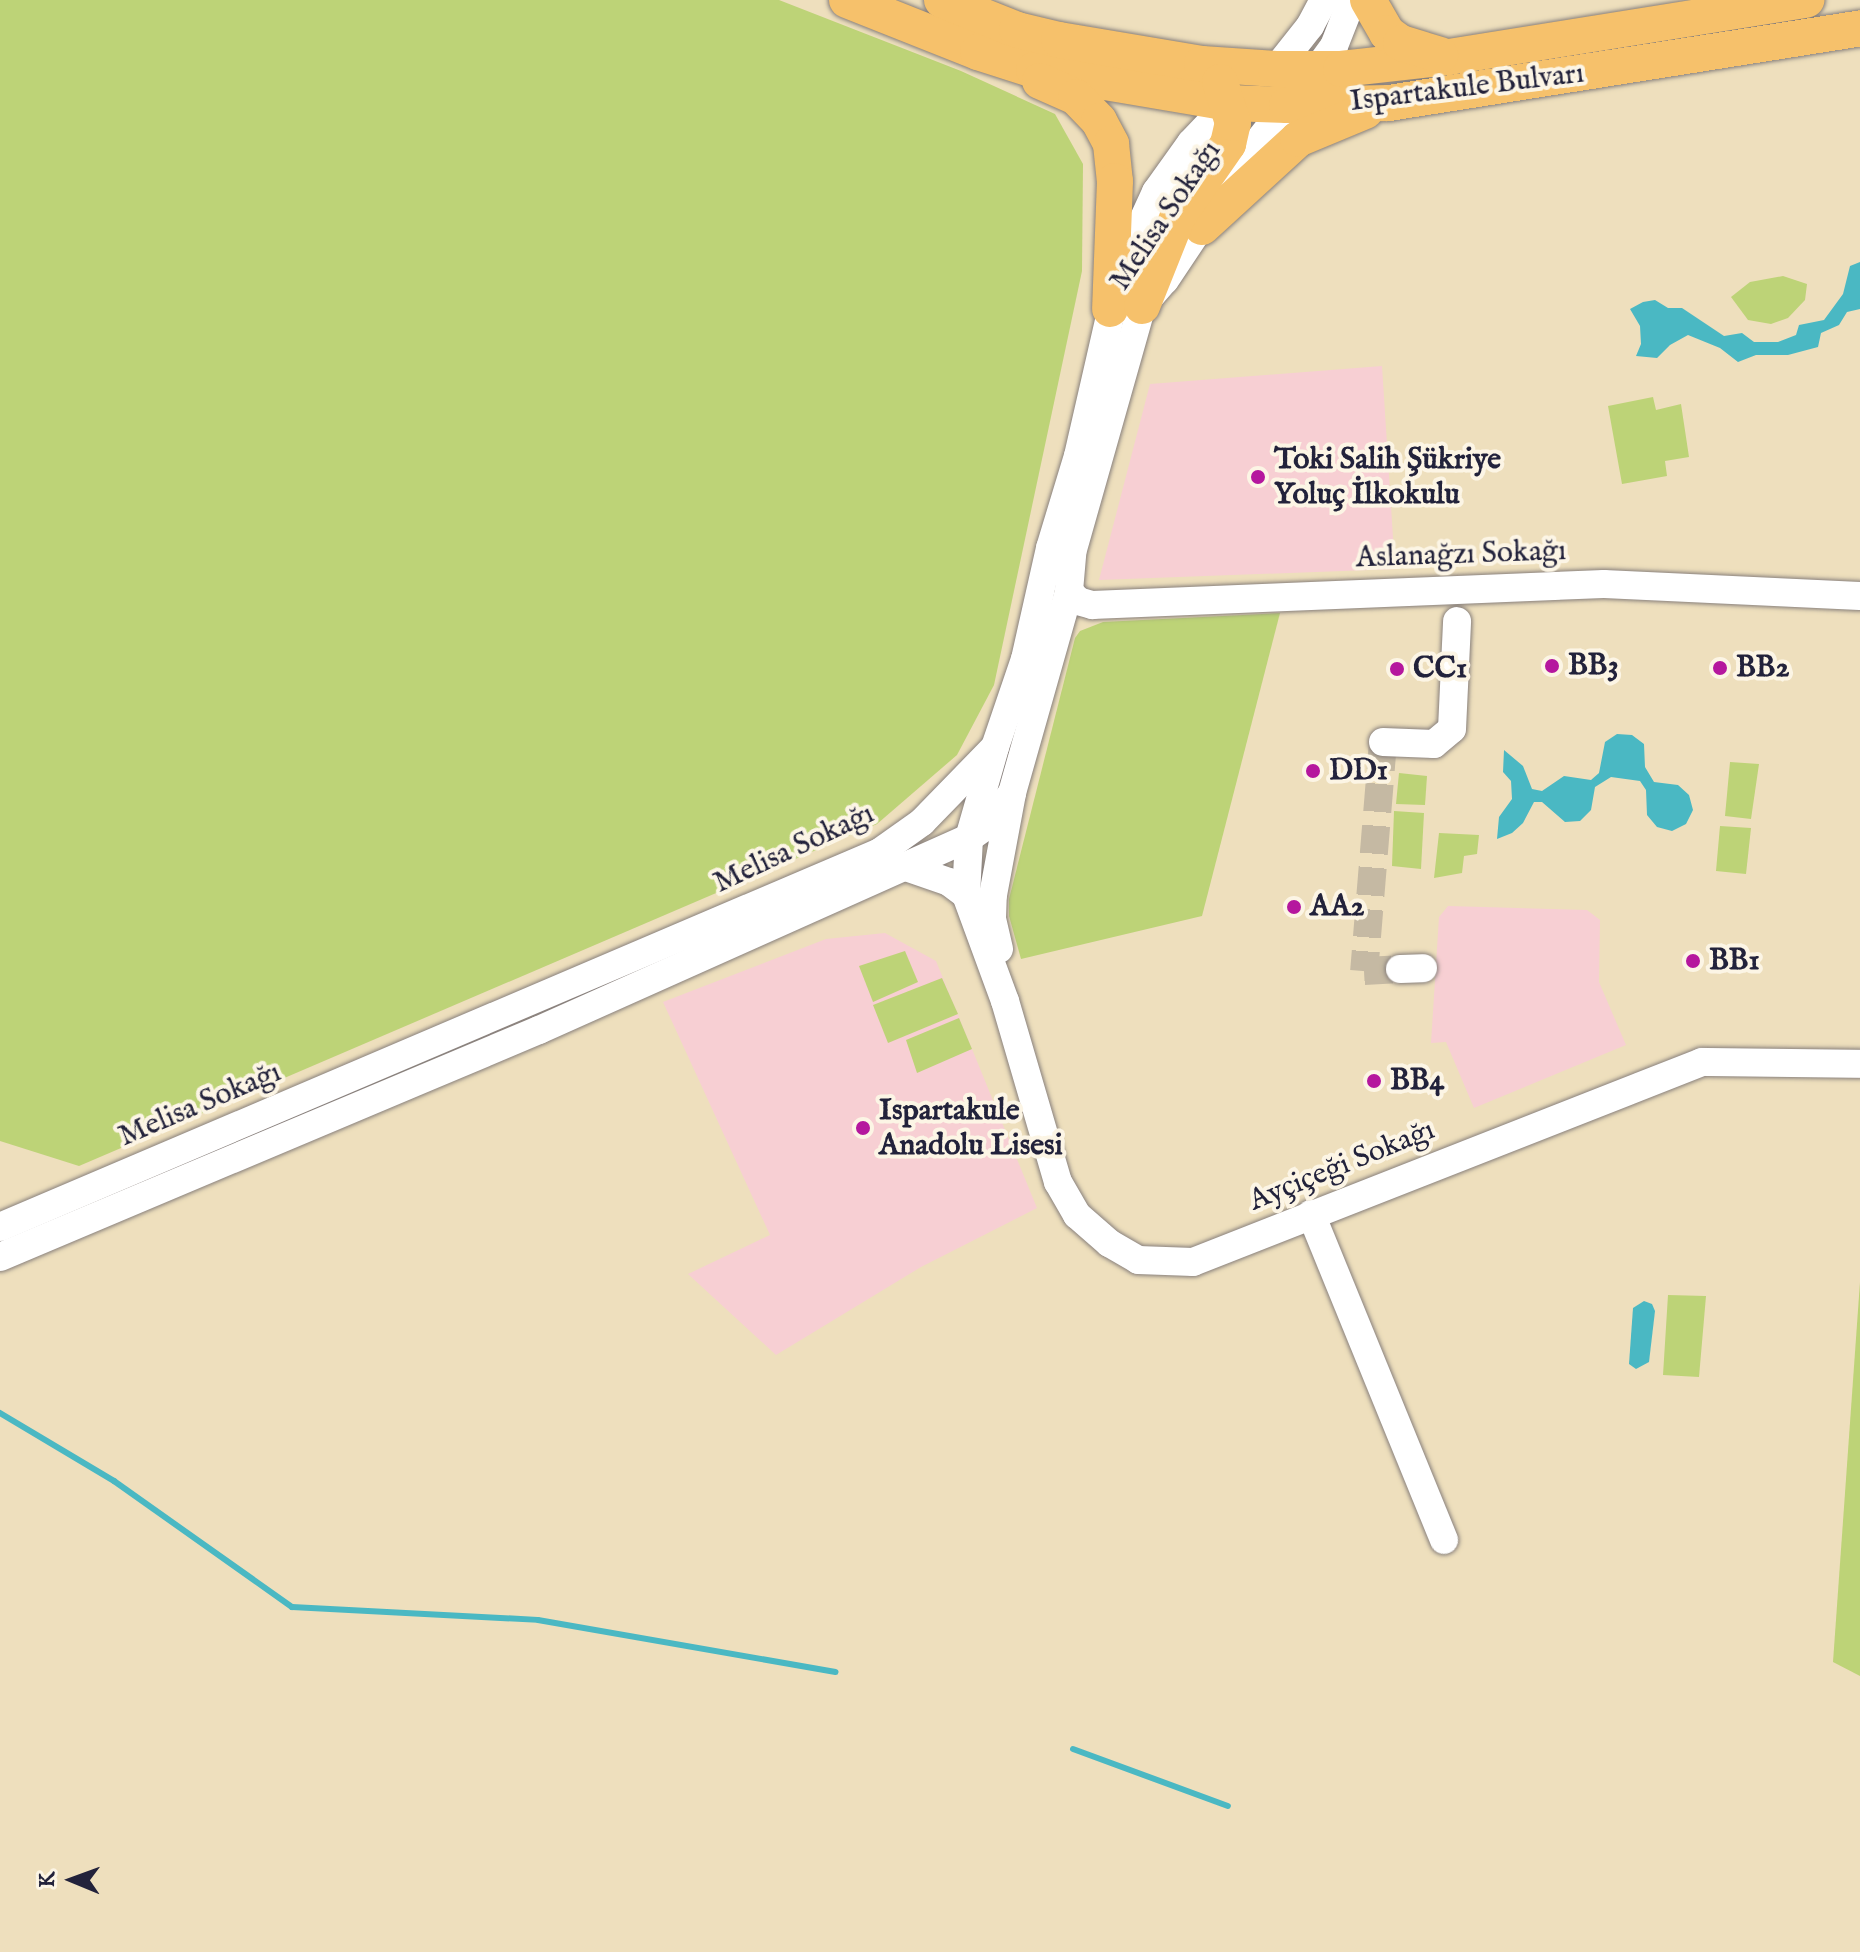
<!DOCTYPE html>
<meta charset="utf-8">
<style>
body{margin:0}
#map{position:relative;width:1860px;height:1952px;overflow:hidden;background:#eedfbd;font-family:"IM FELL English",serif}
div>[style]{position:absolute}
.built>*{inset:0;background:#f7cfd3}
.green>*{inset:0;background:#bdd377}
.water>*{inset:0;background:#4ab8c3}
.stream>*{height:6px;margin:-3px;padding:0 3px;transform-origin:3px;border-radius:3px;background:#4ab8c3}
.minor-tunnel>*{height:28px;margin-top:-14px;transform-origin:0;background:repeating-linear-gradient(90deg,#c5b9a3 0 28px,transparent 0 42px)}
.roads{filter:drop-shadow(0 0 2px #88807c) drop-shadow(0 0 2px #88807c)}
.minor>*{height:28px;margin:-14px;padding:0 14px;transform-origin:14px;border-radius:14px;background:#fff}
.major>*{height:36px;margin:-18px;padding:0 18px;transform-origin:18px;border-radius:18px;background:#f6c16b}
.dots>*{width:22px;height:22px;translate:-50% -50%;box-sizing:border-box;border:4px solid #fcf5e5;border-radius:50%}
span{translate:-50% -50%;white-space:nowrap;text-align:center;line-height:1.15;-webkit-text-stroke:8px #fcf5e5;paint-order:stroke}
.street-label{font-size:30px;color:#22223b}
.poi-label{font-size:30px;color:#22223b;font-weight:700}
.left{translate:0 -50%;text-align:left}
.north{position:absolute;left:32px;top:1840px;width:80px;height:80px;-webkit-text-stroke:6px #fcf5e5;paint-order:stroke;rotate:271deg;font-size:22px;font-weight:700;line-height:32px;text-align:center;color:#22223b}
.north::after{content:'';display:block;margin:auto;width:28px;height:36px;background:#22223b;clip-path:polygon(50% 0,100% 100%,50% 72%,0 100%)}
</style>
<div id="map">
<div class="built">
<i style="clip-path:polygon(1382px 366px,1395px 569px,1099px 580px,1150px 384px)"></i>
<i style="clip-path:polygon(1448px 906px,1587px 910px,1600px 920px,1599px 982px,1626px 1045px,1474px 1108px,1446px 1042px,1431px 1043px,1439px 917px)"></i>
<i style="clip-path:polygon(885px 933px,936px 961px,1037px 1208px,921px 1267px,776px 1355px,688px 1274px,770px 1235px,663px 1002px,826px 939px)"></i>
</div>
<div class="green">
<i style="clip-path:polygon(0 0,779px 0,961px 71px,1055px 114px,1083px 164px,1082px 271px,994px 685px,957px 755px,877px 824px,79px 1166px,0 1141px)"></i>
<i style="clip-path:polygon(1783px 276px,1807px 284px,1805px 300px,1788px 318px,1771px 324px,1748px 320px,1731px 297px,1750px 282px)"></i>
<i style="clip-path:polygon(1653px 397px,1656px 410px,1681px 404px,1689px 457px,1665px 461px,1667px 476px,1622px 484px,1608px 406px)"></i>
<i style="clip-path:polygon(1280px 613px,1202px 916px,1021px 959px,1009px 916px,1009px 899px,1075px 638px,1080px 631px,1103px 622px)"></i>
<i style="clip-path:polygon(1730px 762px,1759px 764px,1751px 819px,1725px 816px)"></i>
<i style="clip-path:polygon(1399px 773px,1427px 776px,1425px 805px,1396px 804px)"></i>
<i style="clip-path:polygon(1394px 811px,1424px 813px,1421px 869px,1392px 866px)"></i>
<i style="clip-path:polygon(1720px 826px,1751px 828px,1746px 874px,1716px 871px)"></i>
<i style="clip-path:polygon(1439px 833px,1479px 835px,1477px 854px,1464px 856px,1462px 873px,1434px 878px)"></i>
<i style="clip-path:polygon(905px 951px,918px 982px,873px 1002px,859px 966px)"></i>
<i style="clip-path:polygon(942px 978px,958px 1014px,888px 1043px,873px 1005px)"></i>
<i style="clip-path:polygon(959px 1018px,972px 1049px,917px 1073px,906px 1040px)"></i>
<i style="clip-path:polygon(1860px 1282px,1860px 1676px,1833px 1662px)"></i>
<i style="clip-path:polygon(1668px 1295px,1706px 1296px,1699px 1377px,1663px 1375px)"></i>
</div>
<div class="water">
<i style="clip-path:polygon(1860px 262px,1860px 309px,1847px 312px,1839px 325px,1821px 333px,1818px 347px,1788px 355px,1756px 355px,1738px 362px,1720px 348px,1688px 335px,1670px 345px,1657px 358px,1636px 356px,1641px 344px,1640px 326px,1630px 309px,1643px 302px,1655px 300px,1668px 308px,1682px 308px,1724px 336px,1742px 333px,1754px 342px,1778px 342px,1796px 335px,1799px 325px,1824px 320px,1843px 294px,1850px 266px)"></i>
<i style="clip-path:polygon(1617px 734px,1632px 735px,1644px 744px,1645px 767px,1654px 782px,1678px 785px,1689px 795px,1693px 810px,1686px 824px,1672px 831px,1657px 827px,1647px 815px,1646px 790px,1640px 781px,1611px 777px,1595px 787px,1591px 810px,1580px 821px,1565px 822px,1542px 802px,1534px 802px,1523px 823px,1512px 833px,1497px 839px,1499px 817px,1512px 799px,1511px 781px,1503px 772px,1504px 750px,1523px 766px,1532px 789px,1542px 791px,1564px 776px,1591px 780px,1599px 773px,1605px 742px)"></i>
<i style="clip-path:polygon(1644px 1301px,1652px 1304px,1655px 1311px,1649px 1362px,1636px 1369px,1629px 1364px,1633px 1308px)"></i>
</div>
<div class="stream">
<i style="left:0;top:1413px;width:133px;rotate:30.8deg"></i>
<i style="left:114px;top:1481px;width:218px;rotate:35.3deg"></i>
<i style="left:292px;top:1607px;width:246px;rotate:3deg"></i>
<i style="left:538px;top:1620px;width:302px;rotate:9.9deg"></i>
<i style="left:1073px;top:1749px;width:165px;rotate:20.2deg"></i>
</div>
<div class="minor-tunnel">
<i style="left:1383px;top:742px;width:230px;rotate:94.7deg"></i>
<i style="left:1364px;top:971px;width:36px;rotate:-3deg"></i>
</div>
<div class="roads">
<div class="minor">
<i style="left:1318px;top:68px;width:27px;rotate:-54deg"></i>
<i style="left:1334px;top:46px;width:49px;rotate:-68.6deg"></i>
<i style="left:1276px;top:69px;width:55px;rotate:-51.7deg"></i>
<i style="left:1310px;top:26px;width:30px;rotate:-62deg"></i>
<i style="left:1069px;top:591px;width:13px;rotate:48deg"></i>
<i style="left:1078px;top:601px;width:15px;rotate:16deg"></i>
<i style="left:1092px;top:605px;width:512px;rotate:-2.35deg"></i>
<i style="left:1604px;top:584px;width:256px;rotate:2.7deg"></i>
<i style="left:1383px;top:742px;width:51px;rotate:2.2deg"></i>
<i style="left:1434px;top:744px;width:23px;rotate:-40deg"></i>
<i style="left:1452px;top:729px;width:108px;rotate:-87.3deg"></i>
<i style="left:994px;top:751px;width:91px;rotate:106deg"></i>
<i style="left:969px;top:838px;width:57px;rotate:93deg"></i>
<i style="left:966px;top:895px;width:113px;rotate:69.8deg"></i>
<i style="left:1005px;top:1001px;width:189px;rotate:73.7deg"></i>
<i style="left:1058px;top:1182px;width:38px;rotate:60deg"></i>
<i style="left:1077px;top:1215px;width:43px;rotate:41.2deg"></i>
<i style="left:1109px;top:1243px;width:34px;rotate:30deg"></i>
<i style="left:1138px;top:1260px;width:55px;rotate:2.1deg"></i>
<i style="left:1193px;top:1262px;width:547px;rotate:-21.45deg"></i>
<i style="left:1702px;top:1062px;width:158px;rotate:0.7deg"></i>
<i style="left:906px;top:867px;width:46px;rotate:19.2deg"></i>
<i style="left:949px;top:882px;width:21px;rotate:37deg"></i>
<i style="left:999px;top:949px;width:32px;rotate:-103deg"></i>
<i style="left:992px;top:918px;width:23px;rotate:-88deg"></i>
<i style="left:993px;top:895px;width:104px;rotate:-79.4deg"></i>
<i style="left:1012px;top:793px;width:210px;rotate:-74.2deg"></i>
<i style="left:1069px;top:591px;width:38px;rotate:-85deg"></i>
<i style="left:1072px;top:553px;width:257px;rotate:-74.2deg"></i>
<i style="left:1142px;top:306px;width:35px;rotate:-49deg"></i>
<i style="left:1165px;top:280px;width:159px;rotate:-56.3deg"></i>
<i style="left:1253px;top:148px;width:55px;rotate:-51.7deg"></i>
<i style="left:1400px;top:969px;width:23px;rotate:-2deg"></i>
<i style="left:1311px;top:1214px;width:352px;rotate:67.8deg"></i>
<i style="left:0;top:1227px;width:957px;rotate:-23.08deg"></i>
<i style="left:880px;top:852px;width:52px;rotate:-35.5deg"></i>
<i style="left:922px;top:822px;width:105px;rotate:-45.8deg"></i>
<i style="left:995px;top:747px;width:93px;rotate:-71.2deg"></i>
<i style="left:1025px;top:659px;width:114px;rotate:-77.3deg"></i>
<i style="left:1050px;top:548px;width:96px;rotate:-73.1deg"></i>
<i style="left:1078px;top:456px;width:193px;rotate:-77.1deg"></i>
<i style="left:1121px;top:268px;width:84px;rotate:-65.3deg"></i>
<i style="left:1156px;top:192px;width:60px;rotate:-54.5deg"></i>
<i style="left:1191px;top:143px;width:55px;rotate:-46.5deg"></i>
<i style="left:0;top:1257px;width:585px;rotate:-22.84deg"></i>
<i style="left:539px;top:1030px;width:471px;rotate:-24.1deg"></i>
<i style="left:969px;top:838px;width:19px;rotate:-35deg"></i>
<i style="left:985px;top:827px;width:43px;rotate:-51.5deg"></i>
</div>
<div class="major">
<i style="left:847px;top:0;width:141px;rotate:21.7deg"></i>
<i style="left:978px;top:52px;width:59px;rotate:17.8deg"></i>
<i style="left:1034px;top:70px;width:198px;rotate:9.6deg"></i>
<i style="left:1229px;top:103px;width:58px;rotate:2deg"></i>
<i style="left:1287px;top:105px;width:102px;rotate:-1.1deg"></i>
<i style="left:1389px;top:103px;width:477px;rotate:-9deg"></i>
<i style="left:942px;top:0;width:81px;rotate:21.8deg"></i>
<i style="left:1017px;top:30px;width:43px;rotate:13.4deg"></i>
<i style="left:1059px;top:40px;width:145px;rotate:9.5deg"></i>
<i style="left:1202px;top:64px;width:74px;rotate:3.9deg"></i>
<i style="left:1276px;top:69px;width:65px"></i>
<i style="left:1341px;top:69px;width:109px;rotate:-6.3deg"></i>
<i style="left:1449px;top:57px;width:362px;rotate:-9.1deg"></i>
<i style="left:1368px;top:0;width:38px;rotate:60deg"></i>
<i style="left:1387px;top:33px;width:17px;rotate:36deg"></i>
<i style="left:1401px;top:43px;width:41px;rotate:17.1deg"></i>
<i style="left:1040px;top:81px;width:39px;rotate:24deg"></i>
<i style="left:1076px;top:97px;width:33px;rotate:46deg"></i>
<i style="left:1099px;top:121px;width:26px;rotate:62deg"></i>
<i style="left:1111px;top:144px;width:37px;rotate:84deg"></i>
<i style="left:1115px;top:181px;width:128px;rotate:92.2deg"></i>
<i style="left:1202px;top:227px;width:130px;rotate:-42.5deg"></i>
<i style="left:1298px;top:139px;width:73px;rotate:-22.7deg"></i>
<i style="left:1142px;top:306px;width:97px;rotate:-68.2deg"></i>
<i style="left:1178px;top:216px;width:88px;rotate:-55.2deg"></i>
<i style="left:1228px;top:144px;width:22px;rotate:-77deg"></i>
<i style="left:1233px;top:123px;width:43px;rotate:-107.6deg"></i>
</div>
</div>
<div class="dots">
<i style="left:1258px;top:477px;background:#b5179e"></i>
<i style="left:1552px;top:666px;background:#b5179e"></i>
<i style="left:1720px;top:668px;background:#b5179e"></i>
<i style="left:1397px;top:669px;background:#b5179e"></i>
<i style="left:1313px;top:771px;background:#b5179e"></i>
<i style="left:1294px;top:907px;background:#b5179e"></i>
<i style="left:1693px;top:961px;background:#b5179e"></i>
<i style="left:1374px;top:1081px;background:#b5179e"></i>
<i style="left:863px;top:1128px;background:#b5179e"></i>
</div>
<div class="street-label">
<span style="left:1467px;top:88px;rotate:-7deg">Ispartakule Bulvarı</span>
<span style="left:1166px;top:216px;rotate:-56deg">Melisa Sokağı</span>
<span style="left:1461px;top:555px;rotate:-2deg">Aslanağzı Sokağı</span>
<span style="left:794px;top:849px;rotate:-25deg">Melisa Sokağı</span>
<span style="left:200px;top:1105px;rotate:-23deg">Melisa Sokağı</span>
<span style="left:1342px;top:1166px;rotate:-22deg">Ayçiçeği Sokağı</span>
</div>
<div class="poi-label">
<span class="left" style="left:1274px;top:477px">Toki Salih Şükriye<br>Yoluç İlkokulu</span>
<span class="left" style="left:1568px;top:666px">BB3</span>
<span class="left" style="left:1736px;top:668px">BB2</span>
<span class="left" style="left:1413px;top:669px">CC1</span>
<span class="left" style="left:1329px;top:771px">DD1</span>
<span class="left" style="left:1310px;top:907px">AA2</span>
<span class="left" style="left:1709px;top:961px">BB1</span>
<span class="left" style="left:1390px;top:1081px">BB4</span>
<span class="left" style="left:879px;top:1128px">Ispartakule<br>Anadolu Lisesi</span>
</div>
<div class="north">K</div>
</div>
